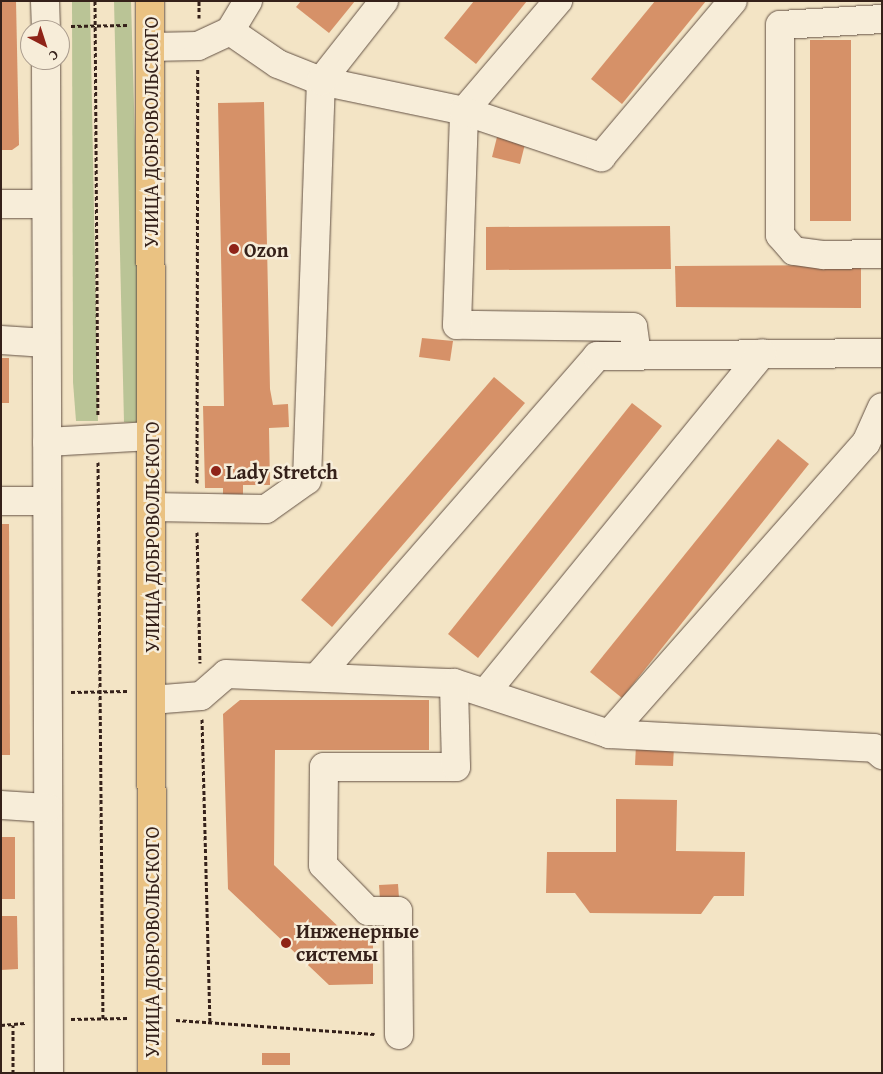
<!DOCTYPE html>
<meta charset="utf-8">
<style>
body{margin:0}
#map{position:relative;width:883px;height:1074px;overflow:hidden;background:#f3e4c5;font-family:"Gentium Book Plus",serif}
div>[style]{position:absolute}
.green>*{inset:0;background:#bac496}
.building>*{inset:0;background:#d69168}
.path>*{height:3px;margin-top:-1.5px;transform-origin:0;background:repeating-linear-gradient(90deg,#35211a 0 4px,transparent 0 6.5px)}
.roads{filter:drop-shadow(0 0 1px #645245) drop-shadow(0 0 1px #645245)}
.minor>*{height:28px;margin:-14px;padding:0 14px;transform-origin:14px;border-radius:14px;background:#f7edd9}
.major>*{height:28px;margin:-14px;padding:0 14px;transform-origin:14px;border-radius:14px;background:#eac282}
.dots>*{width:14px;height:14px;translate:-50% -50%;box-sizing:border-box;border:2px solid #f7edd9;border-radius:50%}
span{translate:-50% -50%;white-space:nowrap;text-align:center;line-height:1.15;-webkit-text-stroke:5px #f7edd9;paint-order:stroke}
.street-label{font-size:20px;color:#35211a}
.poi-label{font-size:20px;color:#35211a;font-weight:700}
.left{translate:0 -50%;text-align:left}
.frame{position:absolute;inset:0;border:2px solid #35211a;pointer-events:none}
.north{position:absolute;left:20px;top:20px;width:50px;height:50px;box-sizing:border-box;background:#f7edd9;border:1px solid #a99b8d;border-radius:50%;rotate:140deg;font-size:14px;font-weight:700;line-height:20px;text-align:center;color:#35211a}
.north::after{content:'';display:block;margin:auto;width:18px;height:22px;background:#8f2418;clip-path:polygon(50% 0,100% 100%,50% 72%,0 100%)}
</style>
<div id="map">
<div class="green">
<i style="clip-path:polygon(72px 1px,90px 1px,98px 421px,76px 421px,73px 382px)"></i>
<i style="clip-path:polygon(114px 1px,131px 1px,143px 423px,124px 422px)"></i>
</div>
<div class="building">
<i style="clip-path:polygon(1px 1px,16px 1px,19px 145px,12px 150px,1px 150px)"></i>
<i style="clip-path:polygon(301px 1px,355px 1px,329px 33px,296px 7px)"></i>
<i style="clip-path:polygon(474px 1px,527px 1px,476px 64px,444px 38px)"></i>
<i style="clip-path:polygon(655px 1px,706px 1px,622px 104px,591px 79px)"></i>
<i style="clip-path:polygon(810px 40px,851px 40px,851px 221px,810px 221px)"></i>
<i style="clip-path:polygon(264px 102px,270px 389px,273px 405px,288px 404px,289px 427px,269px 428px,270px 485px,243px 485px,243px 502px,223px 502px,223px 488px,205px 488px,203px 406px,224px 406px,218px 103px)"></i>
<i style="clip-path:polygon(497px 137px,525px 144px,520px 164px,492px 157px)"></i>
<i style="clip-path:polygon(670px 226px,671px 269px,486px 270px,486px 227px)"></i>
<i style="clip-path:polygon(861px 265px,861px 308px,676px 307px,675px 266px)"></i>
<i style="clip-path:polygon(422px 338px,453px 341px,450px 361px,419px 357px)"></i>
<i style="clip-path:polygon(1px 358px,9px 358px,9px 403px,1px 403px)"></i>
<i style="clip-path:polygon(494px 377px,525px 403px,332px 627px,301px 600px)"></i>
<i style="clip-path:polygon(632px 403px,662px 426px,478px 658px,448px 634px)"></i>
<i style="clip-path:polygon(778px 439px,809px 464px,622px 698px,590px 672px)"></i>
<i style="clip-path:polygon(1px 524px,9px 524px,10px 755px,1px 755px)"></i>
<i style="clip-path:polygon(240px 700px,429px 700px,429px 750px,275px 750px,274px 865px,345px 933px,373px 933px,373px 984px,329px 985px,228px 889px,223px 714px)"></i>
<i style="clip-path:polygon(636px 745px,674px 746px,673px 766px,635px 765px)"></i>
<i style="clip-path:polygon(616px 799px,677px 800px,676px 851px,745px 852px,744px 896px,714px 896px,701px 914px,590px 913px,575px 893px,546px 893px,547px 852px,616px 852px)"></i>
<i style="clip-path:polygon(1px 837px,15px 837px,15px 899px,1px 899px)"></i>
<i style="clip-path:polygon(398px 884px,399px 898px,380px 899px,379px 885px)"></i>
<i style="clip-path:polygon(1px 916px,17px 916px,18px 969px,1px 970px)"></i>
<i style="clip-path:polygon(262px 1053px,290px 1053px,290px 1065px,262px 1065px)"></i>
</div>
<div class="path">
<i style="left:95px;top:1px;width:415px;rotate:89.6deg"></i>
<i style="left:199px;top:18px;width:17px;rotate:-90deg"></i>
<i style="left:71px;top:26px;width:56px;rotate:-1deg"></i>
<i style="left:98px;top:462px;width:557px;rotate:89.49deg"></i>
<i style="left:197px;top:483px;width:414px;rotate:-89.9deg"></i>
<i style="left:197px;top:532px;width:131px;rotate:88.7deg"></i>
<i style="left:71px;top:692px;width:56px;rotate:-1deg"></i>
<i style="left:202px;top:719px;width:303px;rotate:88.5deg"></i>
<i style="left:71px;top:1019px;width:57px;rotate:-1deg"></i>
<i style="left:176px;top:1020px;width:199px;rotate:4deg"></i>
<i style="left:1px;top:1025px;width:24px;rotate:-5deg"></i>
<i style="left:13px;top:1073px;width:48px;rotate:-90deg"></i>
</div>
<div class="roads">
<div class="minor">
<i style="left:45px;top:1px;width:29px;rotate:88deg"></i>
<i style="left:882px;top:19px;width:102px;rotate:176.6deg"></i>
<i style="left:780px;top:25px;width:210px;rotate:90deg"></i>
<i style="left:780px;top:235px;width:21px;rotate:49deg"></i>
<i style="left:794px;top:251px;width:30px;rotate:8deg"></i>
<i style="left:824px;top:255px;width:58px;rotate:-1deg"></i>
<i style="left:230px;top:31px;width:58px;rotate:34.5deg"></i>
<i style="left:278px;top:64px;width:46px;rotate:21.6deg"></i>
<i style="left:321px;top:81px;width:146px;rotate:11.8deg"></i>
<i style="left:464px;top:111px;width:145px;rotate:-49.5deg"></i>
<i style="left:150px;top:47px;width:48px;rotate:-1.2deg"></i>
<i style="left:198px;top:46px;width:35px;rotate:-25deg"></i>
<i style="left:230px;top:31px;width:35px;rotate:-59deg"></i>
<i style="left:46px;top:60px;width:1013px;rotate:89.83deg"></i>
<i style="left:1px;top:204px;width:45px"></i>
<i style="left:1px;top:340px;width:45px;rotate:3.8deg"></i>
<i style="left:637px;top:355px;width:28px;rotate:-98deg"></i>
<i style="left:633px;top:327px;width:176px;rotate:-179.3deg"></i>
<i style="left:457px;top:325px;width:214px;rotate:-88.1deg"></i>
<i style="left:464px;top:111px;width:145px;rotate:18.6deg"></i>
<i style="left:601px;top:157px;width:204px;rotate:-49.8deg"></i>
<i style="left:47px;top:442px;width:104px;rotate:-3.3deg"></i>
<i style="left:1px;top:501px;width:46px"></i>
<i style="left:151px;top:507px;width:115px;rotate:1deg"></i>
<i style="left:266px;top:509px;width:50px;rotate:-35.3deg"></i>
<i style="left:307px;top:480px;width:399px;rotate:-88deg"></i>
<i style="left:321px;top:81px;width:102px;rotate:-51.8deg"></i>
<i style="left:319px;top:675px;width:423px;rotate:-48.9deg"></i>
<i style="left:597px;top:356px;width:285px;rotate:-0.6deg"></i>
<i style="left:486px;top:692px;width:437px;rotate:-50.8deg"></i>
<i style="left:151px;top:700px;width:50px;rotate:-4.6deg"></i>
<i style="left:201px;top:696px;width:33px;rotate:-41deg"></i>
<i style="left:226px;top:674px;width:228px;rotate:2.3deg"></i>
<i style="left:454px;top:683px;width:163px;rotate:18.2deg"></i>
<i style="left:609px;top:734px;width:265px;rotate:3deg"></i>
<i style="left:874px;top:748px;width:11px;rotate:41deg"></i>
<i style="left:609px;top:734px;width:388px;rotate:-48.6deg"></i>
<i style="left:866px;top:443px;width:39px;rotate:-66deg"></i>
<i style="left:1px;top:805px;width:47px;rotate:3.7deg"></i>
<i style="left:399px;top:1035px;width:124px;rotate:-90.5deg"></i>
<i style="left:398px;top:911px;width:30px;rotate:180deg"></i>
<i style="left:368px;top:911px;width:64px;rotate:-134.4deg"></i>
<i style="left:323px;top:865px;width:98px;rotate:-89.4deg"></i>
<i style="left:324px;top:767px;width:132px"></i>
<i style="left:456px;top:767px;width:84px;rotate:-91.4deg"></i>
</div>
<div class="major">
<i style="left:150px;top:1px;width:1072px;rotate:89.89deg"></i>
</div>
</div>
<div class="dots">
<i style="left:234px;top:249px;background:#8f2418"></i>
<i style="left:216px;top:471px;background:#8f2418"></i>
<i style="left:286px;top:943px;background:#8f2418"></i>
</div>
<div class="street-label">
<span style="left:150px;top:132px;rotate:-90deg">УЛИЦА ДОБРОВОЛЬСКОГО</span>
<span style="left:151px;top:537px;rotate:-90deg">УЛИЦА ДОБРОВОЛЬСКОГО</span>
<span style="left:151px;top:942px;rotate:-90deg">УЛИЦА ДОБРОВОЛЬСКОГО</span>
</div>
<div class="poi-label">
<span class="left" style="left:244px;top:249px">Ozon</span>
<span class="left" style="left:226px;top:471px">Lady Stretch</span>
<span class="left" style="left:296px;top:942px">Инженерные<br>системы</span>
</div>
<div class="frame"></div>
<div class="north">С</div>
</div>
